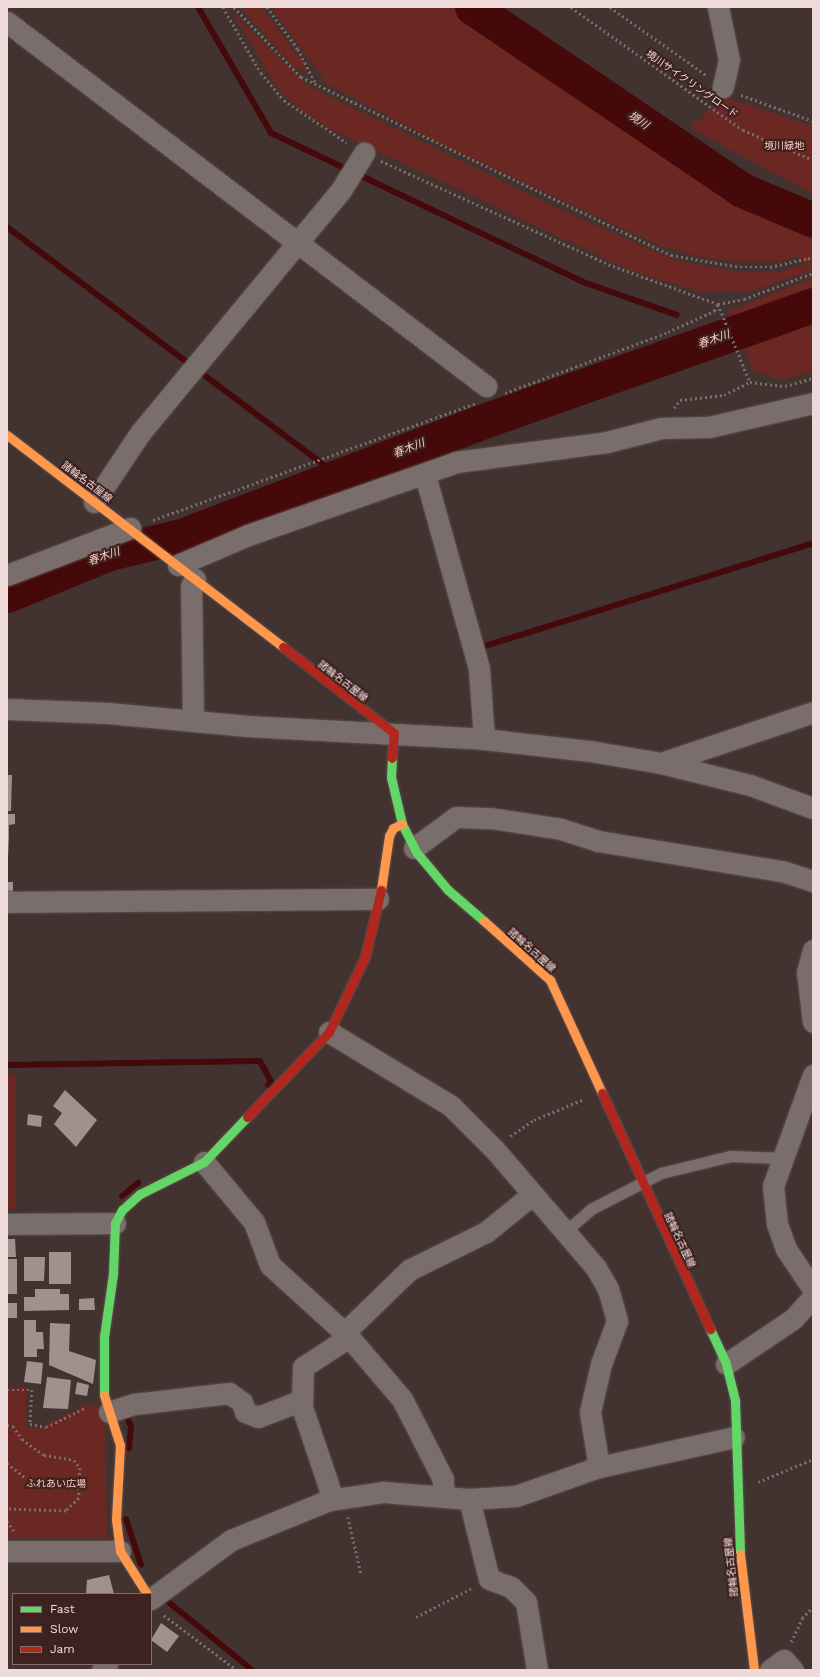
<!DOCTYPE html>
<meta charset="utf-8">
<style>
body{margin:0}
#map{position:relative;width:820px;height:1677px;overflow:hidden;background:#423230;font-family:"Work Sans","Noto Sans JP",sans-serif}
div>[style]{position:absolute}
.green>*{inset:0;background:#6b2722}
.stream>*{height:6px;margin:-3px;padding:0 3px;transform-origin:3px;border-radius:3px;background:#450909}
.river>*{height:35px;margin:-17.5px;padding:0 17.5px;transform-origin:17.5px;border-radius:17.5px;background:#450909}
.building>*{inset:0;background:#a0918f}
.path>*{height:2.5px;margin-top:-1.25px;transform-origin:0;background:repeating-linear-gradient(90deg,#796e6c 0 2px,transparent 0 5px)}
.roads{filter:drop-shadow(0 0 1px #5f514f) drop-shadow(0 0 1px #5f514f)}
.lane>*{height:11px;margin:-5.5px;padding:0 5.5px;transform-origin:5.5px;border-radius:5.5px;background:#7a6e6c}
.street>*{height:21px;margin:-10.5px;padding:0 10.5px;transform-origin:10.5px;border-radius:10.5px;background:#7a6e6c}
.fast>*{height:9px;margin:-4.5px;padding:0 4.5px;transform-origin:4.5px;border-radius:4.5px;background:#63d668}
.slow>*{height:9px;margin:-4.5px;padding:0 4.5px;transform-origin:4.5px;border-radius:4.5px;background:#ff974d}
.jam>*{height:9px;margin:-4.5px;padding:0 4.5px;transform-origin:4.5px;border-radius:4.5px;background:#b3261e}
span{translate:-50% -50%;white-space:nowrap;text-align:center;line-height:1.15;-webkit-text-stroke:4px #3e221f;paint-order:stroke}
.street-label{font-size:10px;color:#eedbd9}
.park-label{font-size:10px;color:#fecbc4}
.water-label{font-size:11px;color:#fcc9c2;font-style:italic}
.frame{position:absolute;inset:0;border:8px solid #eedbd9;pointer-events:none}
.legend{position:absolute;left:12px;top:1593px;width:140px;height:72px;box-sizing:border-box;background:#3e221f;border:1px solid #846c69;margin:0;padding:5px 7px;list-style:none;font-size:12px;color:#eedbd9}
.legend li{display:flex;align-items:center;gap:8px;height:20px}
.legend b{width:20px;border:1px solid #846c69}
</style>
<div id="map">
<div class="green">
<i style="clip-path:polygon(240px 7px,262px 7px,296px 54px,303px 59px,308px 73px,293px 67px)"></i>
<i style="clip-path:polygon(271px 7px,452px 7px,585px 102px,738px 201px,813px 232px,813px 274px,798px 256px,781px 261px,744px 262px,701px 257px,663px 247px,449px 148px,327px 84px)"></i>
<i style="clip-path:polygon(231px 10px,307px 85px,554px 207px,675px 260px,734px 271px,780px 272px,802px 264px,810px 271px,748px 292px,701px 292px,634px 272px,326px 127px,295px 106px,277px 88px)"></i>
<i style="clip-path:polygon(723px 97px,813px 126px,813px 194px,690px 128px)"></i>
<i style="clip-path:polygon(813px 278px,813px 297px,735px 326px,728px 311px)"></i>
<i style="clip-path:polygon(813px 314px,813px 372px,782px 380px,753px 371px,742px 341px)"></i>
<i style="clip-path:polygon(7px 1074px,15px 1074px,15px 1209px,7px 1209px)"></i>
<i style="clip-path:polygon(27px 1386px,26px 1427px,38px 1429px,88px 1404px,105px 1409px,107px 1538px,7px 1538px,7px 1387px)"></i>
</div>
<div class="stream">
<i style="left:198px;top:7px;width:146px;rotate:59.9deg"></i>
<i style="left:271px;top:133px;width:349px;rotate:25.5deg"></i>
<i style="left:586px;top:283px;width:96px;rotate:19.4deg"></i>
<i style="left:7px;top:227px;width:415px;rotate:36.9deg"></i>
<i style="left:482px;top:647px;width:347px;rotate:-17.4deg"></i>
<i style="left:7px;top:1065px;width:253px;rotate:-0.9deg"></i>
<i style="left:260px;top:1061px;width:24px;rotate:62deg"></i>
<i style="left:271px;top:1082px;width:4px;rotate:135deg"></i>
<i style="left:122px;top:1196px;width:21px;rotate:-39deg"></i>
<i style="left:125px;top:1413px;width:14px;rotate:65deg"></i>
<i style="left:131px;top:1426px;width:22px;rotate:95deg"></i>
<i style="left:126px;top:1519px;width:48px;rotate:71.9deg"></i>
<i style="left:166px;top:1600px;width:111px;rotate:39.1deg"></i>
</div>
<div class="river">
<i style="left:472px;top:7px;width:326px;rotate:34.1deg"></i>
<i style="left:742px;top:190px;width:77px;rotate:22.9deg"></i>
<i style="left:7px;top:595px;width:110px;rotate:-22.4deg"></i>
<i style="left:109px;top:553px;width:74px;rotate:-13.3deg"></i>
<i style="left:181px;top:536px;width:318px;rotate:-20.8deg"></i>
<i style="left:478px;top:423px;width:355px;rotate:-19.4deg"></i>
</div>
<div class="building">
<i style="clip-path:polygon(7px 775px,12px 775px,11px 811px,7px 811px)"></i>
<i style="clip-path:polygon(7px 814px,15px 814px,15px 824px,9px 825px,9px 859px)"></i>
<i style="clip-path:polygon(7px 882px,13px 882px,13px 892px,7px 892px)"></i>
<i style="clip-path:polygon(65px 1090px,97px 1120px,76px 1147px,54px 1124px,62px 1113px,53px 1106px)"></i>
<i style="clip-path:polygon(28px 1114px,42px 1116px,41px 1127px,27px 1125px)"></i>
<i style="clip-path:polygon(7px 1239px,15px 1239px,16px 1257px,7px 1257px)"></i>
<i style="clip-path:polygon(49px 1252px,71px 1252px,71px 1284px,49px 1284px)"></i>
<i style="clip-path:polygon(24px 1257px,45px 1257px,44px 1281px,24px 1281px)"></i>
<i style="clip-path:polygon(7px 1259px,17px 1259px,17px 1294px,7px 1294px)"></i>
<i style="clip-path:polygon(35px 1289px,60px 1289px,60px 1294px,69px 1294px,69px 1310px,24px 1311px,24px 1297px,35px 1297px)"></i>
<i style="clip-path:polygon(94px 1298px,95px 1310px,79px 1310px,79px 1299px)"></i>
<i style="clip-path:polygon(7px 1303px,17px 1303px,17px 1318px,7px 1318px)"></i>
<i style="clip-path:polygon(24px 1320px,36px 1320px,36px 1332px,43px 1332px,44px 1349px,37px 1349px,37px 1357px,24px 1357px)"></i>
<i style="clip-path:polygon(50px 1323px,70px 1324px,69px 1351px,96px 1360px,93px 1384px,49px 1365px)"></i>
<i style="clip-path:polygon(27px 1361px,43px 1363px,41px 1384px,24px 1382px)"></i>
<i style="clip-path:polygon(47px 1377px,71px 1380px,68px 1409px,43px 1408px)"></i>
<i style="clip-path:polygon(77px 1382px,89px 1385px,87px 1396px,75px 1394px)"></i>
<i style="clip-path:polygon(109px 1575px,114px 1594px,86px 1594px,87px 1580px)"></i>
<i style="clip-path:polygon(161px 1623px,179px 1636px,167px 1652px,151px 1640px)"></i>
</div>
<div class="path">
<i style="left:223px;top:7px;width:76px;rotate:60.1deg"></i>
<i style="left:261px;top:73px;width:35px;rotate:50deg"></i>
<i style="left:284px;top:100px;width:76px;rotate:34.3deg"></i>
<i style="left:234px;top:7px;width:97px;rotate:46.3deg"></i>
<i style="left:301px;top:77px;width:411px;rotate:25.7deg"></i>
<i style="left:671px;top:255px;width:70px;rotate:9.9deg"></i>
<i style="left:740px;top:267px;width:30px"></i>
<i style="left:770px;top:267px;width:39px;rotate:-13deg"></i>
<i style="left:808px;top:258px;width:5px;rotate:22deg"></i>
<i style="left:267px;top:7px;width:52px;rotate:53.6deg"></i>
<i style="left:298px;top:49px;width:37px;rotate:63deg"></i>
<i style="left:571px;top:7px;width:211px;rotate:35.6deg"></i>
<i style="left:743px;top:130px;width:76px;rotate:23.2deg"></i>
<i style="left:610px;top:7px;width:118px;rotate:35.3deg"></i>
<i style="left:741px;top:95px;width:77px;rotate:19.9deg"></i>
<i style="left:381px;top:161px;width:255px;rotate:24.4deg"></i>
<i style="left:613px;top:266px;width:112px;rotate:19.9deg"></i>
<i style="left:718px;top:304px;width:84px;rotate:67.7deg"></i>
<i style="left:505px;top:393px;width:174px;rotate:-20.5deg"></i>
<i style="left:668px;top:332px;width:51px;rotate:-24.5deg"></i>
<i style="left:714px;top:311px;width:8px;rotate:-60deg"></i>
<i style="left:718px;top:304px;width:26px;rotate:-11deg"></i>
<i style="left:744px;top:299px;width:74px;rotate:-20.6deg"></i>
<i style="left:674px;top:408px;width:10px;rotate:-53deg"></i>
<i style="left:680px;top:400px;width:44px;rotate:-6.5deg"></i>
<i style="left:724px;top:395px;width:29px;rotate:-27deg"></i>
<i style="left:750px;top:382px;width:35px;rotate:7deg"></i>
<i style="left:785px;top:386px;width:29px;rotate:-16deg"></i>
<i style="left:153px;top:520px;width:344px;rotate:-19.9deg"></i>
<i style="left:510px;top:1136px;width:29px;rotate:-34deg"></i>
<i style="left:534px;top:1120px;width:52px;rotate:-22.6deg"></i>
<i style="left:7px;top:1390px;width:25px"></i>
<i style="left:32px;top:1390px;width:34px;rotate:93deg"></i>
<i style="left:30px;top:1424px;width:16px;rotate:11deg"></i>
<i style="left:46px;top:1427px;width:43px;rotate:-26deg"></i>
<i style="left:7px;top:1425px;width:6px;rotate:9deg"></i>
<i style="left:13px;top:1426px;width:16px;rotate:55deg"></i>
<i style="left:22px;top:1439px;width:27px;rotate:36deg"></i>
<i style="left:44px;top:1455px;width:30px;rotate:9deg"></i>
<i style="left:74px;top:1460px;width:10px;rotate:53deg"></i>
<i style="left:80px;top:1468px;width:30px;rotate:92deg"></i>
<i style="left:79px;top:1498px;width:18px;rotate:135deg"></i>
<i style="left:66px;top:1511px;width:59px;rotate:-178.1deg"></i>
<i style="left:7px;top:1463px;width:22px;rotate:39deg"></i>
<i style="left:758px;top:1482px;width:60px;rotate:-22.7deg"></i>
<i style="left:348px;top:1517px;width:57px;rotate:76.9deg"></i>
<i style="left:7px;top:1521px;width:12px;rotate:55deg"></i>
<i style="left:164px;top:1615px;width:91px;rotate:37deg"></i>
<i style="left:416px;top:1617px;width:63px;rotate:-27.4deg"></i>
<i style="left:791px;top:1642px;width:26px;rotate:-65deg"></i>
<i style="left:802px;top:1618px;width:16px;rotate:-45deg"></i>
</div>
<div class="roads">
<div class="lane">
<i style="left:567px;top:1230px;width:32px;rotate:-41deg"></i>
<i style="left:591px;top:1209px;width:79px;rotate:-27.2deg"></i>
<i style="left:661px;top:1173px;width:71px;rotate:-13.8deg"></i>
<i style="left:730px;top:1156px;width:52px;rotate:2.2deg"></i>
</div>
<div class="street">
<i style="left:718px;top:7px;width:54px;rotate:78.3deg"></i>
<i style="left:729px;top:60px;width:28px;rotate:103deg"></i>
<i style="left:7px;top:22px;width:602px;rotate:37.23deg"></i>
<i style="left:425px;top:475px;width:201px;rotate:74.4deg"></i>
<i style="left:479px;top:669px;width:70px;rotate:85.9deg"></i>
<i style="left:94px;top:502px;width:83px;rotate:-56.3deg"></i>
<i style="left:140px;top:433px;width:315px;rotate:-50.4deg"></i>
<i style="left:341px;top:190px;width:44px;rotate:-58.1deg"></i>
<i style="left:178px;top:565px;width:76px;rotate:-23.2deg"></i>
<i style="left:248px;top:535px;width:220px;rotate:-19.3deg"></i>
<i style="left:456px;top:462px;width:152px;rotate:-7.5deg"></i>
<i style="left:607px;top:442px;width:56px;rotate:-14.5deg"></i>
<i style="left:661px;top:428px;width:48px;rotate:-1.2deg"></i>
<i style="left:709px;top:427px;width:107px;rotate:-13deg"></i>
<i style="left:7px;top:575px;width:132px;rotate:-20.9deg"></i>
<i style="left:7px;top:709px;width:101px;rotate:2.3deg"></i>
<i style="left:108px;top:713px;width:140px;rotate:5.3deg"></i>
<i style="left:247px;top:726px;width:237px;rotate:3.1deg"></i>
<i style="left:484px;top:739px;width:107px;rotate:6.5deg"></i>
<i style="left:590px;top:751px;width:72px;rotate:9.6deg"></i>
<i style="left:661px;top:763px;width:92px;rotate:13.9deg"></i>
<i style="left:750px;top:785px;width:67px;rotate:20.1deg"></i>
<i style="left:193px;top:721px;width:135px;rotate:-90.8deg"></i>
<i style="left:191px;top:586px;width:8px;rotate:-60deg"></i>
<i style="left:661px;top:763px;width:160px;rotate:-18.5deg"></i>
<i style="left:414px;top:848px;width:52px;rotate:-36.4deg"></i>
<i style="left:456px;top:817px;width:35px;rotate:2deg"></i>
<i style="left:491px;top:818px;width:71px;rotate:8.9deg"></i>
<i style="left:561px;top:829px;width:39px;rotate:18deg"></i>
<i style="left:598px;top:841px;width:186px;rotate:9.3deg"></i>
<i style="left:782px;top:871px;width:33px;rotate:18deg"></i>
<i style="left:7px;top:902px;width:371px;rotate:-0.5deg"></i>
<i style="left:813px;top:950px;width:23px;rotate:105deg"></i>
<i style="left:807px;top:972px;width:50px;rotate:83.2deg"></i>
<i style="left:329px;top:1032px;width:143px;rotate:31.2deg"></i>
<i style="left:451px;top:1106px;width:62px;rotate:45deg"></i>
<i style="left:495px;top:1150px;width:155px;rotate:49.4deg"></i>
<i style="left:596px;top:1268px;width:24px;rotate:60deg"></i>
<i style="left:608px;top:1289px;width:33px;rotate:74deg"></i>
<i style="left:617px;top:1321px;width:46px;rotate:110.4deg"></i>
<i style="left:601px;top:1364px;width:49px;rotate:102.9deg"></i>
<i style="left:590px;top:1412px;width:56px;rotate:80.7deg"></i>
<i style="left:813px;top:1075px;width:118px;rotate:109.8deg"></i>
<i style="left:773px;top:1186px;width:38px;rotate:84deg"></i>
<i style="left:777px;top:1224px;width:27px;rotate:70deg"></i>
<i style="left:786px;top:1249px;width:48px;rotate:56deg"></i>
<i style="left:204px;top:1162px;width:78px;rotate:50.2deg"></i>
<i style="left:254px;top:1222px;width:46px;rotate:69.6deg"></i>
<i style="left:270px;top:1265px;width:107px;rotate:42.3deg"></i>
<i style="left:349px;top:1337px;width:82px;rotate:49.5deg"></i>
<i style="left:402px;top:1399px;width:90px;rotate:62.9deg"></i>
<i style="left:443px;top:1479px;width:17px;rotate:90deg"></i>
<i style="left:7px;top:1224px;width:108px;rotate:-0.5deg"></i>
<i style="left:344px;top:1333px;width:91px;rotate:-44.1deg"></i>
<i style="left:409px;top:1270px;width:86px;rotate:-26.3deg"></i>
<i style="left:486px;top:1232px;width:60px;rotate:-39deg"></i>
<i style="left:726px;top:1364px;width:81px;rotate:-33.9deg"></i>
<i style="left:793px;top:1319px;width:30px;rotate:-48deg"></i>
<i style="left:109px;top:1412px;width:26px;rotate:-18deg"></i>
<i style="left:134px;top:1404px;width:96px;rotate:-6.6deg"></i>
<i style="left:229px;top:1393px;width:16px;rotate:35deg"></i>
<i style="left:242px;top:1402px;width:10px;rotate:73deg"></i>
<i style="left:245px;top:1412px;width:14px;rotate:21deg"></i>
<i style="left:258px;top:1417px;width:47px;rotate:-21.1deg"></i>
<i style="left:333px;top:1499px;width:97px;rotate:-108.6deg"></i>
<i style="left:302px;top:1407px;width:40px;rotate:-88.6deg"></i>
<i style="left:303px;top:1367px;width:55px;rotate:-33.1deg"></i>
<i style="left:469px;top:1499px;width:82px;rotate:76deg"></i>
<i style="left:489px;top:1579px;width:23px;rotate:20deg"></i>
<i style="left:511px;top:1587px;width:21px;rotate:45deg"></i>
<i style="left:526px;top:1602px;width:69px;rotate:80.8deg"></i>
<i style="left:7px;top:1551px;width:113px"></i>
<i style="left:151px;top:1599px;width:99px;rotate:-36.4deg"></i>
<i style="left:231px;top:1540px;width:106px;rotate:-22.2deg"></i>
<i style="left:329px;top:1500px;width:56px;rotate:-8.3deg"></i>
<i style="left:384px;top:1492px;width:85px;rotate:4.7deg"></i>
<i style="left:469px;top:1499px;width:47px;rotate:-3.7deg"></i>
<i style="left:516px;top:1496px;width:88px;rotate:-19.3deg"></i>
<i style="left:599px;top:1467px;width:138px;rotate:-12.5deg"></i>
<i style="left:102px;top:1670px;width:8px;rotate:-50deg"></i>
<i style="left:770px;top:1670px;width:17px;rotate:-36deg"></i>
<i style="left:784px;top:1660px;width:13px;rotate:48deg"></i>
</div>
<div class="fast">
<i style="left:392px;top:758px;width:19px;rotate:93deg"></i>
<i style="left:391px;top:777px;width:48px;rotate:76.8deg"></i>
<i style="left:402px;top:824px;width:33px;rotate:63deg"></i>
<i style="left:417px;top:853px;width:48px;rotate:50deg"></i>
<i style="left:448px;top:890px;width:48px;rotate:40.7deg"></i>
<i style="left:710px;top:1329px;width:38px;rotate:65deg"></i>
<i style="left:726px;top:1364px;width:38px;rotate:76deg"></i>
<i style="left:735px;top:1401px;width:153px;rotate:88.1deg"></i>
<i style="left:104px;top:1395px;width:58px;rotate:-90deg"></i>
<i style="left:104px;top:1337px;width:64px;rotate:-81.9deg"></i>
<i style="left:113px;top:1274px;width:51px;rotate:-87.8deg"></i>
<i style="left:115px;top:1223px;width:15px;rotate:-62deg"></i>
<i style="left:122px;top:1210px;width:24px;rotate:-42deg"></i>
<i style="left:140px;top:1194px;width:72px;rotate:-26.6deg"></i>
<i style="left:204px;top:1162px;width:62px;rotate:-46.3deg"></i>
</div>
<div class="slow">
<i style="left:7px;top:435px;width:348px;rotate:37.5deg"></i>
<i style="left:381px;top:890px;width:55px;rotate:-81.6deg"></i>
<i style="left:389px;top:836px;width:9px;rotate:-63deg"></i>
<i style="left:393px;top:828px;width:10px;rotate:-24deg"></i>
<i style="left:484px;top:921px;width:89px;rotate:41.8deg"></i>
<i style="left:550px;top:980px;width:124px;rotate:65.3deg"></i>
<i style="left:104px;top:1395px;width:52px;rotate:72.3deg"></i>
<i style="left:120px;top:1445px;width:74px;rotate:93.1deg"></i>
<i style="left:116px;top:1519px;width:32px;rotate:83deg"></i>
<i style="left:120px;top:1551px;width:51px;rotate:57.9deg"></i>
<i style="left:740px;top:1554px;width:117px;rotate:83.1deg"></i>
</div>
<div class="jam">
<i style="left:283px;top:647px;width:140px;rotate:37.8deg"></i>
<i style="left:394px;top:733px;width:25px;rotate:95deg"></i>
<i style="left:602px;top:1093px;width:260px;rotate:65.4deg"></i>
<i style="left:247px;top:1117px;width:118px;rotate:-46deg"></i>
<i style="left:329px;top:1032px;width:83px;rotate:-64.4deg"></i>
<i style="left:365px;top:957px;width:69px;rotate:-76.6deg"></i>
</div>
</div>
<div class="street-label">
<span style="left:692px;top:84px;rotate:35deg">境川サイクリングロード</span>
<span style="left:87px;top:482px;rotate:37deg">諸輪名古屋線</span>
<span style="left:343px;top:681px;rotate:38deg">諸輪名古屋線</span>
<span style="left:532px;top:950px;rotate:42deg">諸輪名古屋線</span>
<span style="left:680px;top:1240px;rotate:65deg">諸輪名古屋線</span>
<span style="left:731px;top:1567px;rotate:-96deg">諸輪名古屋線</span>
</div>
<div class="park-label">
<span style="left:784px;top:146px">境川緑地</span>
<span style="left:56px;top:1484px">ふれあい広場</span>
</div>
<div class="water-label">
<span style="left:638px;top:121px;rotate:34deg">境川</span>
<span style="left:714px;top:340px;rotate:-19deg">春木川</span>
<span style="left:409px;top:449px;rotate:-21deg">春木川</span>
<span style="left:104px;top:557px;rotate:-19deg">春木川</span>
</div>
<div class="frame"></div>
<ul class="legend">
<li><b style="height:5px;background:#63d668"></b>Fast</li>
<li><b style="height:5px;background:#ff974d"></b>Slow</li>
<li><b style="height:5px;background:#b3261e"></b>Jam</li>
</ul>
</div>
